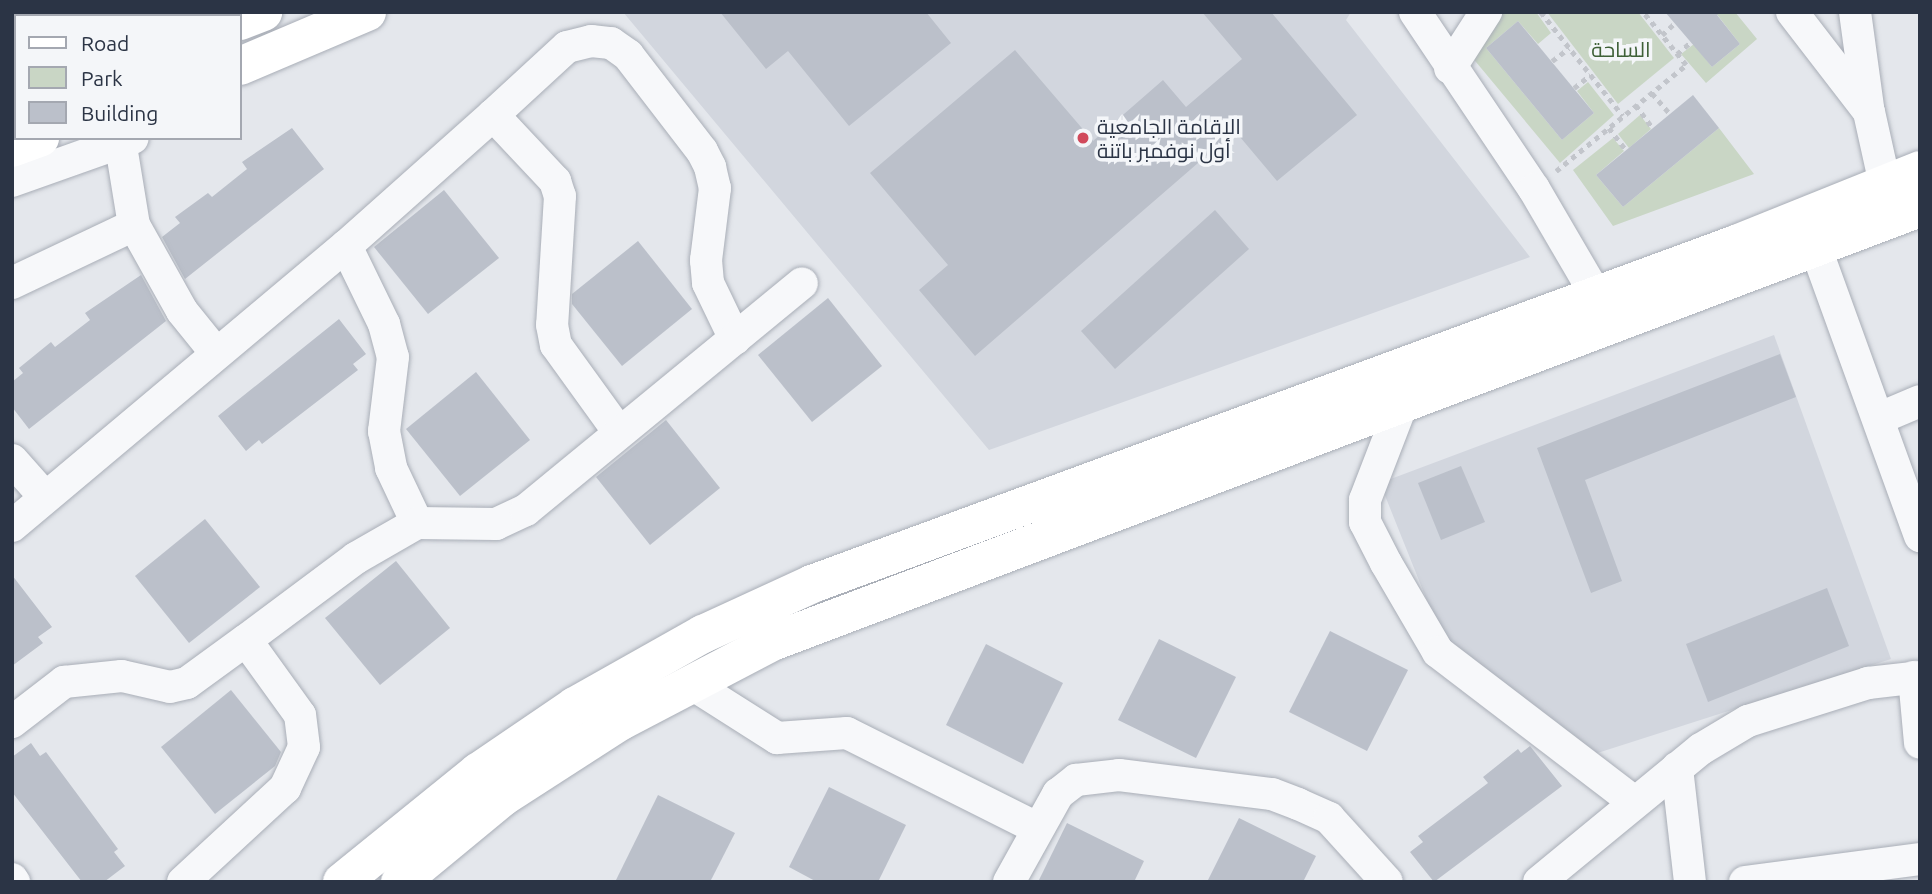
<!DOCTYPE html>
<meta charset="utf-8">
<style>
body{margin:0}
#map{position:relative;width:1932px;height:894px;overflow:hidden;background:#e4e7ec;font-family:Ubuntu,Cairo,sans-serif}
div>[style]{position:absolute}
.built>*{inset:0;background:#d2d6de}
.green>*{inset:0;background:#c9d6c5}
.building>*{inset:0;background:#bbc0ca}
.path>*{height:4.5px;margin-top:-2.25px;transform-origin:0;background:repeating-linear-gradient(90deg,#c2c5cb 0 5px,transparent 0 10px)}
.roads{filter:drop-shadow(0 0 2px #a9aeb7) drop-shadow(0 0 2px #a9aeb7)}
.minor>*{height:32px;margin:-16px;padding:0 16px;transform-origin:16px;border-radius:16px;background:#f7f8fa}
.secondary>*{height:38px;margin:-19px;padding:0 19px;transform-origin:19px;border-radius:19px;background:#fff}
.trunk>*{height:38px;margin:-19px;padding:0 19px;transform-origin:19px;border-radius:19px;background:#fff}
.dots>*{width:19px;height:19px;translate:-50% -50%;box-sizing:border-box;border:4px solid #f4f6f9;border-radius:50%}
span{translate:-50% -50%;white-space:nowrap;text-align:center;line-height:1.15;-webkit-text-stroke:7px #f4f6f9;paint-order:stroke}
.park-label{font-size:21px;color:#3f6138}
.poi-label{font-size:21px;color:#2b3445}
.left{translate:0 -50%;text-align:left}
.frame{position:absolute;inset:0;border:14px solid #2b3445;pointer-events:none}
.legend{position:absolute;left:14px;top:14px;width:228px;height:126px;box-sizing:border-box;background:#f4f6f9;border:2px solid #a4a8b1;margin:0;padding:9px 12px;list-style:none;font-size:21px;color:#2b3445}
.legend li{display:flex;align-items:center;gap:14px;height:35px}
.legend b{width:35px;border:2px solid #a4a8b1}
</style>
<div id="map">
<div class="built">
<i style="clip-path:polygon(623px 12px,1351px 12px,1346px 20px,1530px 257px,989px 450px)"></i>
<i style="clip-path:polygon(1774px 335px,1891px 659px,1585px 757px,1444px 643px,1380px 483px)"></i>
</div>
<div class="green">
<i style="clip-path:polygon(1501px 12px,1536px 12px,1551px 33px,1538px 44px,1518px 21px,1486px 48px,1562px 140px,1594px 113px,1577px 91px,1588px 82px,1614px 115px,1560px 163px,1471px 56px)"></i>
<i style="clip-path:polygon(1547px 12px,1638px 12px,1674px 58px,1618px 104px)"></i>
<i style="clip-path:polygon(1715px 12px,1735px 12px,1757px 39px,1706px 83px,1681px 54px,1694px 44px,1712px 67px,1740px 44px)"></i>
<i style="clip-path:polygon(1640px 115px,1651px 129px,1629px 148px,1618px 134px)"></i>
<i style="clip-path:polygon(1719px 128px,1754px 174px,1613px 226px,1573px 170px,1613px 138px,1624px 151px,1596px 175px,1623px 207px)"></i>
</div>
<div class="building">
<i style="clip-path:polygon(720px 12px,926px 12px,951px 43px,849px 126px,788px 51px,766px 69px)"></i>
<i style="clip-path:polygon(1202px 12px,1271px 12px,1357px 115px,1277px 181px,1235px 131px,975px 356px,919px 290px,948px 265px,870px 173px,1015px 50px,1093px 141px,1163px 80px,1186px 107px,1242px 59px)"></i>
<i style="clip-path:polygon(1665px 12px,1721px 12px,1717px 15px,1740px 44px,1712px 67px)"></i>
<i style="clip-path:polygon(1518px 21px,1594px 113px,1562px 140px,1486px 48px)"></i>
<i style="clip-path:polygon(1693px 95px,1719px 128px,1623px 207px,1596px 175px)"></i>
<i style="clip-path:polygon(292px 128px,324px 169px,185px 279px,162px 237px,180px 223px,175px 217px,208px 193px,212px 197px,247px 169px,242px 162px)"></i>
<i style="clip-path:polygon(444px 190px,499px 258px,428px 314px,374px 247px)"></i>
<i style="clip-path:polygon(1215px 210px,1249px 249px,1115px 369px,1081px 331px)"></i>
<i style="clip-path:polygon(638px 241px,692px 309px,622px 366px,572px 304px,572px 294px)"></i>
<i style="clip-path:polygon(141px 275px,166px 321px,29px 429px,12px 407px,12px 382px,23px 373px,19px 368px,51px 342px,55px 347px,90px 320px,85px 313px)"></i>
<i style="clip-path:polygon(828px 298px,882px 366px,812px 422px,758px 355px)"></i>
<i style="clip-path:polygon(339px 319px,366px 354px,353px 364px,358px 370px,262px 444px,259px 440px,246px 451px,218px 416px)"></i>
<i style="clip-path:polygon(1780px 354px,1796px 397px,1585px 480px,1622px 581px,1591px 593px,1537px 448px)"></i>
<i style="clip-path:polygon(476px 372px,530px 440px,460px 496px,406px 429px)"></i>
<i style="clip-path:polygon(666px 420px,720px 488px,650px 545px,596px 477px)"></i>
<i style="clip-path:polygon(1461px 466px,1485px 522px,1441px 540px,1418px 483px)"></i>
<i style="clip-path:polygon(205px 519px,260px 587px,189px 643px,135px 576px)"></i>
<i style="clip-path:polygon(396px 561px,450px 628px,380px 685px,325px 618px)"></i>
<i style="clip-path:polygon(12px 575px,52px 627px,38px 637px,43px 643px,12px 666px)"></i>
<i style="clip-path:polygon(1827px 588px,1849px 646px,1708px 702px,1686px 644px)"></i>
<i style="clip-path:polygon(1330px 631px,1408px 670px,1367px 751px,1289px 712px)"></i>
<i style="clip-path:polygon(1159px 639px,1236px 677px,1196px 758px,1118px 720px)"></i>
<i style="clip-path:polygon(986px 644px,1063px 683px,1023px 764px,946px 725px)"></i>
<i style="clip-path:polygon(231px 690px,281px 752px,275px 766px,215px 814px,161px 747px)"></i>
<i style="clip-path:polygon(31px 743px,40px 756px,46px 752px,118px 849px,114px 852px,125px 866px,104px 882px,82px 882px,12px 792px,12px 757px)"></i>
<i style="clip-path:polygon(1530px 746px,1562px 786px,1434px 882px,1410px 852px,1423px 842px,1418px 836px,1488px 783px,1483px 777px,1518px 749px,1521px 753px)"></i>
<i style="clip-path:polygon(829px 787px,906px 825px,878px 882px,817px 882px,789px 867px)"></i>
<i style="clip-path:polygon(658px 795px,735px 833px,710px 882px,615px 882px)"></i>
<i style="clip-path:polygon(1239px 818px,1316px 856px,1303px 882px,1207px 882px)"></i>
<i style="clip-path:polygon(1067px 823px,1144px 861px,1134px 882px,1038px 882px)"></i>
</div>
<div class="path">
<i style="left:1541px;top:12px;width:132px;rotate:51.7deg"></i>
<i style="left:1662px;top:35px;width:16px;rotate:-43deg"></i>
<i style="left:1677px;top:54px;width:18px;rotate:-41deg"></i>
<i style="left:1552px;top:61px;width:21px;rotate:-37deg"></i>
<i style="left:1574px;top:88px;width:21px;rotate:-39deg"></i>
<i style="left:1652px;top:93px;width:28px;rotate:49deg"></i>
<i style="left:1636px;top:105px;width:27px;rotate:54deg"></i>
<i style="left:1609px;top:128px;width:28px;rotate:52deg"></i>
<i style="left:1556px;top:171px;width:168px;rotate:-39.2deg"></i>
<i style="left:1686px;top:65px;width:68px;rotate:-129.1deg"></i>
</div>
<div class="roads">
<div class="minor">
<i style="left:1415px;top:12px;width:213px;rotate:56.1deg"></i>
<i style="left:1534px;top:189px;width:123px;rotate:59.7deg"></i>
<i style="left:1792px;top:12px;width:126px;rotate:52.4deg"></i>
<i style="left:1869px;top:112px;width:74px;rotate:77.5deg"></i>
<i style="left:1855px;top:12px;width:96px;rotate:82.2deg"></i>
<i style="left:1450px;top:68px;width:67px;rotate:-57.3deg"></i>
<i style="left:493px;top:115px;width:100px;rotate:-42.6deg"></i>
<i style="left:567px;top:47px;width:25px;rotate:-14deg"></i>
<i style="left:591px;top:41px;width:20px;rotate:6deg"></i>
<i style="left:611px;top:43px;width:21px;rotate:35deg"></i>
<i style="left:628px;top:55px;width:121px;rotate:52.4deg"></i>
<i style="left:702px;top:151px;width:18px;rotate:63deg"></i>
<i style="left:710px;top:167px;width:22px;rotate:77deg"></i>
<i style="left:715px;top:188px;width:73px;rotate:97.1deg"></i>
<i style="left:706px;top:260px;width:23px;rotate:85deg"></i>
<i style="left:708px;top:283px;width:62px;rotate:64.3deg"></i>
<i style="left:121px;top:146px;width:80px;rotate:80.7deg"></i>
<i style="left:134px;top:225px;width:98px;rotate:60.8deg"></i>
<i style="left:182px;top:311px;width:54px;rotate:51deg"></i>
<i style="left:12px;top:181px;width:128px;rotate:-19.6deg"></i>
<i style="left:1807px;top:224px;width:332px;rotate:70.1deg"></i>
<i style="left:346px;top:246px;width:87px;rotate:64deg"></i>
<i style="left:384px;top:324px;width:34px;rotate:75deg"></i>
<i style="left:393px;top:357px;width:75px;rotate:96.9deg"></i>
<i style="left:384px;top:431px;width:38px;rotate:79deg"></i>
<i style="left:391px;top:468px;width:61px;rotate:64.7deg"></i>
<i style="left:12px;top:283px;width:135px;rotate:-25.4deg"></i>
<i style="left:1402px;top:404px;width:103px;rotate:111.1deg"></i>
<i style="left:1365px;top:500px;width:22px;rotate:90deg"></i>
<i style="left:1365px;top:522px;width:46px;rotate:62.9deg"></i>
<i style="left:1386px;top:563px;width:103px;rotate:59.7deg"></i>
<i style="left:1438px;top:652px;width:245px;rotate:37.4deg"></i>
<i style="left:1880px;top:418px;width:43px;rotate:-23deg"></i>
<i style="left:12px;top:460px;width:50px;rotate:48.3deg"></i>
<i style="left:12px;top:526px;width:436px;rotate:-40deg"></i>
<i style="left:346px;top:246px;width:197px;rotate:-41.7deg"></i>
<i style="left:493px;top:115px;width:91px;rotate:46.8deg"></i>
<i style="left:555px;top:181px;width:16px;rotate:72deg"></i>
<i style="left:560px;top:196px;width:129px;rotate:93.5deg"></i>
<i style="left:552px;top:325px;width:20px;rotate:79deg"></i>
<i style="left:556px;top:345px;width:106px;rotate:54.2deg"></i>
<i style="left:1914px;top:677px;width:66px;rotate:84.8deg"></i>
<i style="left:692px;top:684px;width:101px;rotate:32.4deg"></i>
<i style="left:777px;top:738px;width:70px;rotate:-4.1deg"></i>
<i style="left:847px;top:733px;width:212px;rotate:26.6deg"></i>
<i style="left:12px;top:722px;width:66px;rotate:-37.6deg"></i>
<i style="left:64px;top:682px;width:58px;rotate:-5.9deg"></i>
<i style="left:122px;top:676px;width:49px;rotate:12.9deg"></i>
<i style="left:170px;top:687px;width:17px;rotate:-13deg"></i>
<i style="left:187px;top:683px;width:73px;rotate:-36.1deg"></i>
<i style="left:1677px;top:768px;width:115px;rotate:83.5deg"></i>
<i style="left:12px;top:879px;width:4px;rotate:56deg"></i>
<i style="left:183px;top:882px;width:139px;rotate:-42.7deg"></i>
<i style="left:285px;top:788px;width:45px;rotate:-65.1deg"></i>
<i style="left:304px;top:747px;width:32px;rotate:-97deg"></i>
<i style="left:300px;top:715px;width:92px;rotate:-125.8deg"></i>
<i style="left:246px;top:640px;width:137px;rotate:-36.7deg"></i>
<i style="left:356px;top:558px;width:70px;rotate:-29.8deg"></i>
<i style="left:417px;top:523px;width:79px;rotate:0.7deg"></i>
<i style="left:496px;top:524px;width:33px;rotate:-25deg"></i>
<i style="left:526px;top:510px;width:357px;rotate:-39.4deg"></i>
<i style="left:1009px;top:882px;width:101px;rotate:-60.9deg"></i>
<i style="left:1058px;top:794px;width:23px;rotate:-38deg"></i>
<i style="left:1076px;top:780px;width:43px;rotate:-6.6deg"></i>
<i style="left:1119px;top:775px;width:154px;rotate:7.1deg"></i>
<i style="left:1272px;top:794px;width:28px;rotate:21deg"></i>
<i style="left:1298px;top:804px;width:34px;rotate:24deg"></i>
<i style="left:1329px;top:818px;width:86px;rotate:47.8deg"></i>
<i style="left:1539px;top:882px;width:210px;rotate:-39.4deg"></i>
<i style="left:1701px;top:749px;width:55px;rotate:-30.8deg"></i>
<i style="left:1748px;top:721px;width:126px;rotate:-17.6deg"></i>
<i style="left:1868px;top:683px;width:52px;rotate:-6.6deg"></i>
<i style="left:1745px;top:882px;width:177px;rotate:-7.5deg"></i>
</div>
<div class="secondary">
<i style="left:342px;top:882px;width:175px;rotate:-39deg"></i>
<i style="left:478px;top:772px;width:117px;rotate:-34.2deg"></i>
<i style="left:575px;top:706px;width:147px;rotate:-29.4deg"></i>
<i style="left:703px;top:634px;width:120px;rotate:-24.6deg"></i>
<i style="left:812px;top:584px;width:985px;rotate:-20.2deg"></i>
<i style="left:1736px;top:244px;width:198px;rotate:-21.9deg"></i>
<i style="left:400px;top:882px;width:134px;rotate:-39.5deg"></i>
<i style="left:503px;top:797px;width:140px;rotate:-32.8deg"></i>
<i style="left:621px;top:721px;width:170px;rotate:-27.6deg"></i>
<i style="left:772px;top:642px;width:1227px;rotate:-20.71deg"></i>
</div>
<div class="trunk">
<i style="left:240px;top:21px;width:25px;rotate:-21deg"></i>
<i style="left:240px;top:66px;width:138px;rotate:-23deg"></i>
<i style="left:12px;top:103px;width:4px;rotate:-14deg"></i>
<i style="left:12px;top:148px;width:30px;rotate:-20deg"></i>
</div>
</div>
<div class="dots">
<i style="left:1083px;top:138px;background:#d1495b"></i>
</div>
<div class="park-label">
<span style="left:1621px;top:49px">الساحة</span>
</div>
<div class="poi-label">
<span class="left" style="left:1097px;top:138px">الإقامة الجامعية<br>أول نوفمبر باتنة</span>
</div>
<div class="frame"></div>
<ul class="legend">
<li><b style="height:9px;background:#fff"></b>Road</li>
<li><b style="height:19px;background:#c9d6c5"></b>Park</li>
<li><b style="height:19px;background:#bbc0ca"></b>Building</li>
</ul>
</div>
